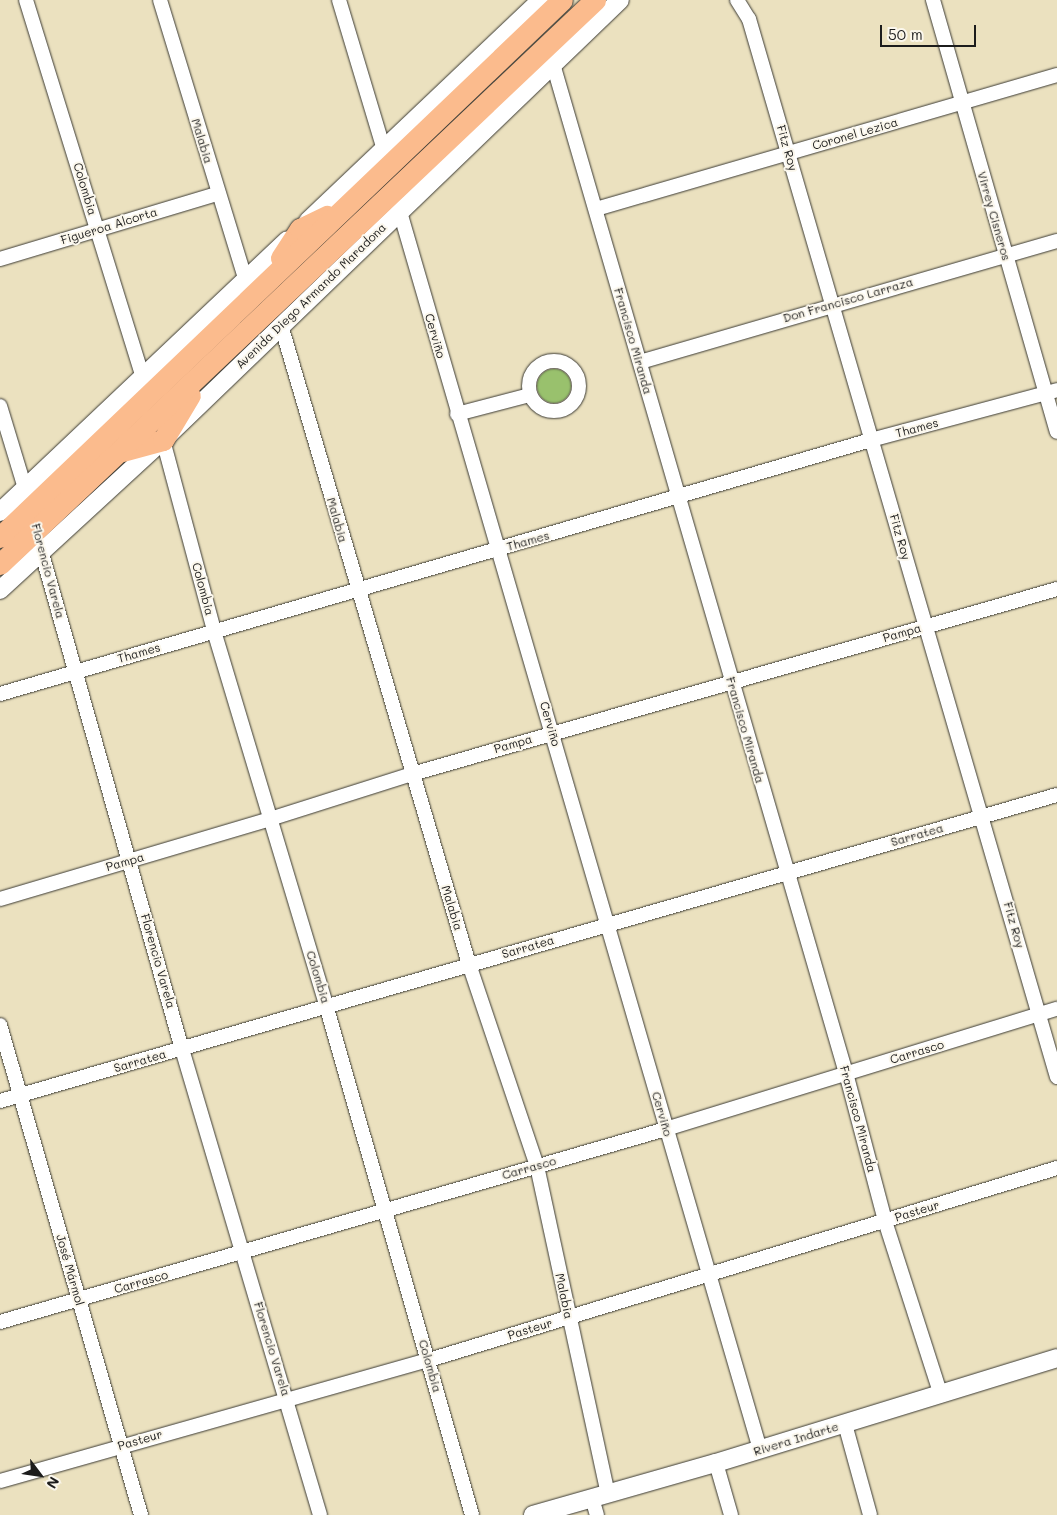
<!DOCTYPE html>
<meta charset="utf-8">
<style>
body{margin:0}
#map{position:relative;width:1057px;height:1515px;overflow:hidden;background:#ebe1bf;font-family:Mali,sans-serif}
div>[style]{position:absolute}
.green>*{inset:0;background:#99c16d}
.round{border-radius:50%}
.roads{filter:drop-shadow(0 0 1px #3b3a34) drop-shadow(0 0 1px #3b3a34)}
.minor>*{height:14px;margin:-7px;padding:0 7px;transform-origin:7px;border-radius:7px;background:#fff}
.minor>.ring{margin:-7px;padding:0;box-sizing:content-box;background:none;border:14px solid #fff;border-radius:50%}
.tertiary>*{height:18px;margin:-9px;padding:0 9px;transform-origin:9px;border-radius:9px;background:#fff}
.primary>*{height:21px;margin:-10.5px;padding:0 10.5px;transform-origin:10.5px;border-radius:10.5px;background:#fbbb8d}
span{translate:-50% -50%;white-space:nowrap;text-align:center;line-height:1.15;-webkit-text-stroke:4px #fbf7ec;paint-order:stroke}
.street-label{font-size:12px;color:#1c1c1c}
.north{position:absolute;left:15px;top:1450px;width:50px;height:50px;-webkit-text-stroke:4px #fbf7ec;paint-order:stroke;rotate:121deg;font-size:14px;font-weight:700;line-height:20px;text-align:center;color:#1c1c1c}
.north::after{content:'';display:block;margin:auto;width:18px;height:22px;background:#1c1c1c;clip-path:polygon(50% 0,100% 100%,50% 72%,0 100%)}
.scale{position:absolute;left:880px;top:25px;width:96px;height:22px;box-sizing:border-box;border:2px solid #1c1c1c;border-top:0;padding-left:6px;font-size:15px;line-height:18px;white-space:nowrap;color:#1c1c1c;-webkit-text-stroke:4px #fbf7ec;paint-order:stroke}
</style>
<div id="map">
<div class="green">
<i class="round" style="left:537px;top:369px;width:34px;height:34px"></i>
</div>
<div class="roads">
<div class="minor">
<i style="left:26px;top:0;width:397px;rotate:72.8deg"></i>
<i style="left:160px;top:0;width:294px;rotate:73deg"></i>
<i style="left:339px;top:0;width:164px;rotate:73.3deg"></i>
<i style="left:737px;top:0;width:22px;rotate:58deg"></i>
<i style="left:749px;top:19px;width:1102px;rotate:73.77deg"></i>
<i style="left:933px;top:0;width:449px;rotate:74deg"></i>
<i style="left:553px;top:64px;width:1051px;rotate:73.81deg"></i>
<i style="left:846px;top:1073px;width:153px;rotate:75.2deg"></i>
<i style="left:885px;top:1221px;width:183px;rotate:72.2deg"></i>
<i style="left:398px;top:205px;width:1296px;rotate:73.78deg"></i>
<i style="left:596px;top:209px;width:480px;rotate:-16.2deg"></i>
<i style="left:0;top:259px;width:227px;rotate:-16.7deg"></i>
<i style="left:281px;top:325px;width:666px;rotate:73.61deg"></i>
<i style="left:469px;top:964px;width:213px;rotate:71.4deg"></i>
<i style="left:537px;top:1166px;width:336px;rotate:77.8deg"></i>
<i class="ring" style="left:529px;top:361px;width:36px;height:36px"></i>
<i style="left:640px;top:362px;width:434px;rotate:-16.2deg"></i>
<i style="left:0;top:406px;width:93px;rotate:73.1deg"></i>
<i style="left:457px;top:414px;width:75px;rotate:-14.6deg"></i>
<i style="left:163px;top:440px;width:198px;rotate:75deg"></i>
<i style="left:214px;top:631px;width:390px;rotate:73.3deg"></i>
<i style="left:326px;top:1005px;width:530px;rotate:74.02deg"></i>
<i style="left:39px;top:543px;width:526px;rotate:74.22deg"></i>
<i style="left:182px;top:1049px;width:486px;rotate:73.5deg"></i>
<i style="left:0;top:694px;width:907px;rotate:-16.26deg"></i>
<i style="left:871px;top:440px;width:193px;rotate:-15deg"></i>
<i style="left:0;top:899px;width:282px;rotate:-16.5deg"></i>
<i style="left:270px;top:819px;width:149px;rotate:-17.6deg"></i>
<i style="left:412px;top:774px;width:671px;rotate:-16deg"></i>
<i style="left:0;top:1025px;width:510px;rotate:73.95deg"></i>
<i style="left:0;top:1101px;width:1100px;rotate:-16.15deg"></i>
<i style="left:0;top:1322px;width:693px;rotate:-16.16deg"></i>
<i style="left:666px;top:1129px;width:409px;rotate:-17.1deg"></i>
<i style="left:845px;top:1424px;width:94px;rotate:74.6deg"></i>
<i style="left:716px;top:1463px;width:54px;rotate:73.9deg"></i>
<i style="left:0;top:1481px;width:446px;rotate:-15.8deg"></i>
<i style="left:429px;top:1360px;width:657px;rotate:-17deg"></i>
<i style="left:592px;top:1498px;width:18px;rotate:74deg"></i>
</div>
<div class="tertiary">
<i style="left:308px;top:221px;width:321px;rotate:-43.5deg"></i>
<i style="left:0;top:512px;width:395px;rotate:-43.4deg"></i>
<i style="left:0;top:590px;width:222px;rotate:-42.6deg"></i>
<i style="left:163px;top:440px;width:634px;rotate:-43.91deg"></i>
<i style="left:533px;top:1515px;width:190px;rotate:-15.9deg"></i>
<i style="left:716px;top:1463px;width:357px;rotate:-17.1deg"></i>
</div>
<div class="primary">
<i style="left:281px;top:258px;width:35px;rotate:-57deg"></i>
<i style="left:300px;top:229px;width:30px;rotate:-26deg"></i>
<i style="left:122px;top:451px;width:42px;rotate:-15deg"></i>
<i style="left:163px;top:440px;width:52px;rotate:-59deg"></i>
<i style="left:0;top:537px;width:777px;rotate:-43.7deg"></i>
<i style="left:0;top:564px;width:820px;rotate:-43.47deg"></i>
</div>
</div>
<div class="street-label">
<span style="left:855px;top:134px;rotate:-16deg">Coronel Lezica</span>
<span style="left:202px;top:141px;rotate:73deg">Malabia</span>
<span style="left:787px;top:148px;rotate:74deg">Fitz Roy</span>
<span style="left:85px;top:189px;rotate:73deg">Colombia</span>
<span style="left:994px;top:216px;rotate:74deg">Virrey Cisneros</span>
<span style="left:109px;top:226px;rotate:-17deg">Figueroa Alcorta</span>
<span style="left:311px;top:296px;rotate:-44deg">Avenida Diego Armando Maradona</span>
<span style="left:848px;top:300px;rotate:-16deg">Don Francisco Larraza</span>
<span style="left:435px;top:336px;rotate:74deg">Cerviño</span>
<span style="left:633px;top:341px;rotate:74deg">Francisco Miranda</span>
<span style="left:917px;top:428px;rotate:-15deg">Thames</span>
<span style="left:337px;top:520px;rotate:74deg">Malabia</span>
<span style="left:900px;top:537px;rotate:74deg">Fitz Roy</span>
<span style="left:528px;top:541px;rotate:-16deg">Thames</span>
<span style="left:48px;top:571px;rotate:75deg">Florencio Varela</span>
<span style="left:203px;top:589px;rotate:75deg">Colombia</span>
<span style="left:902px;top:633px;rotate:-16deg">Pampa</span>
<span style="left:139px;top:653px;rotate:-16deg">Thames</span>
<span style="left:550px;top:724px;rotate:74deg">Cerviño</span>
<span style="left:745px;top:730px;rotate:74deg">Francisco Miranda</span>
<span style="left:513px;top:744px;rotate:-16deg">Pampa</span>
<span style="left:917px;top:835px;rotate:-16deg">Sarratea</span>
<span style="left:125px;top:862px;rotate:-16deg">Pampa</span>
<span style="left:452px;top:908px;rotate:73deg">Malabia</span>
<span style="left:1014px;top:925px;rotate:74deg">Fitz Roy</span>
<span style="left:528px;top:947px;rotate:-16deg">Sarratea</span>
<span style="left:158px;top:961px;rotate:74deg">Florencio Varela</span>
<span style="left:318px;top:977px;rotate:73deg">Colombia</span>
<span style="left:917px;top:1052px;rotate:-17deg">Carrasco</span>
<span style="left:140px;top:1061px;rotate:-16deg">Sarratea</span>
<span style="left:662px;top:1114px;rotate:74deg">Cerviño</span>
<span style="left:858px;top:1119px;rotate:75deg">Francisco Miranda</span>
<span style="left:529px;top:1168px;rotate:-16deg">Carrasco</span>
<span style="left:917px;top:1211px;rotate:-17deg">Pasteur</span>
<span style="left:70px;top:1270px;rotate:74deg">José Mármol</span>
<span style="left:141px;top:1282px;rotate:-16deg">Carrasco</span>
<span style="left:564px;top:1296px;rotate:78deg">Malabia</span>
<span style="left:530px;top:1329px;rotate:-17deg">Pasteur</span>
<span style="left:272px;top:1349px;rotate:73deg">Florencio Varela</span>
<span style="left:430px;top:1366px;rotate:74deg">Colombia</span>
<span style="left:796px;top:1439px;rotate:-17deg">Rivera Indarte</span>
<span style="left:140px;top:1440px;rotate:-16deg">Pasteur</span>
</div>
<div class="north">N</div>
<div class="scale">50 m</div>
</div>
